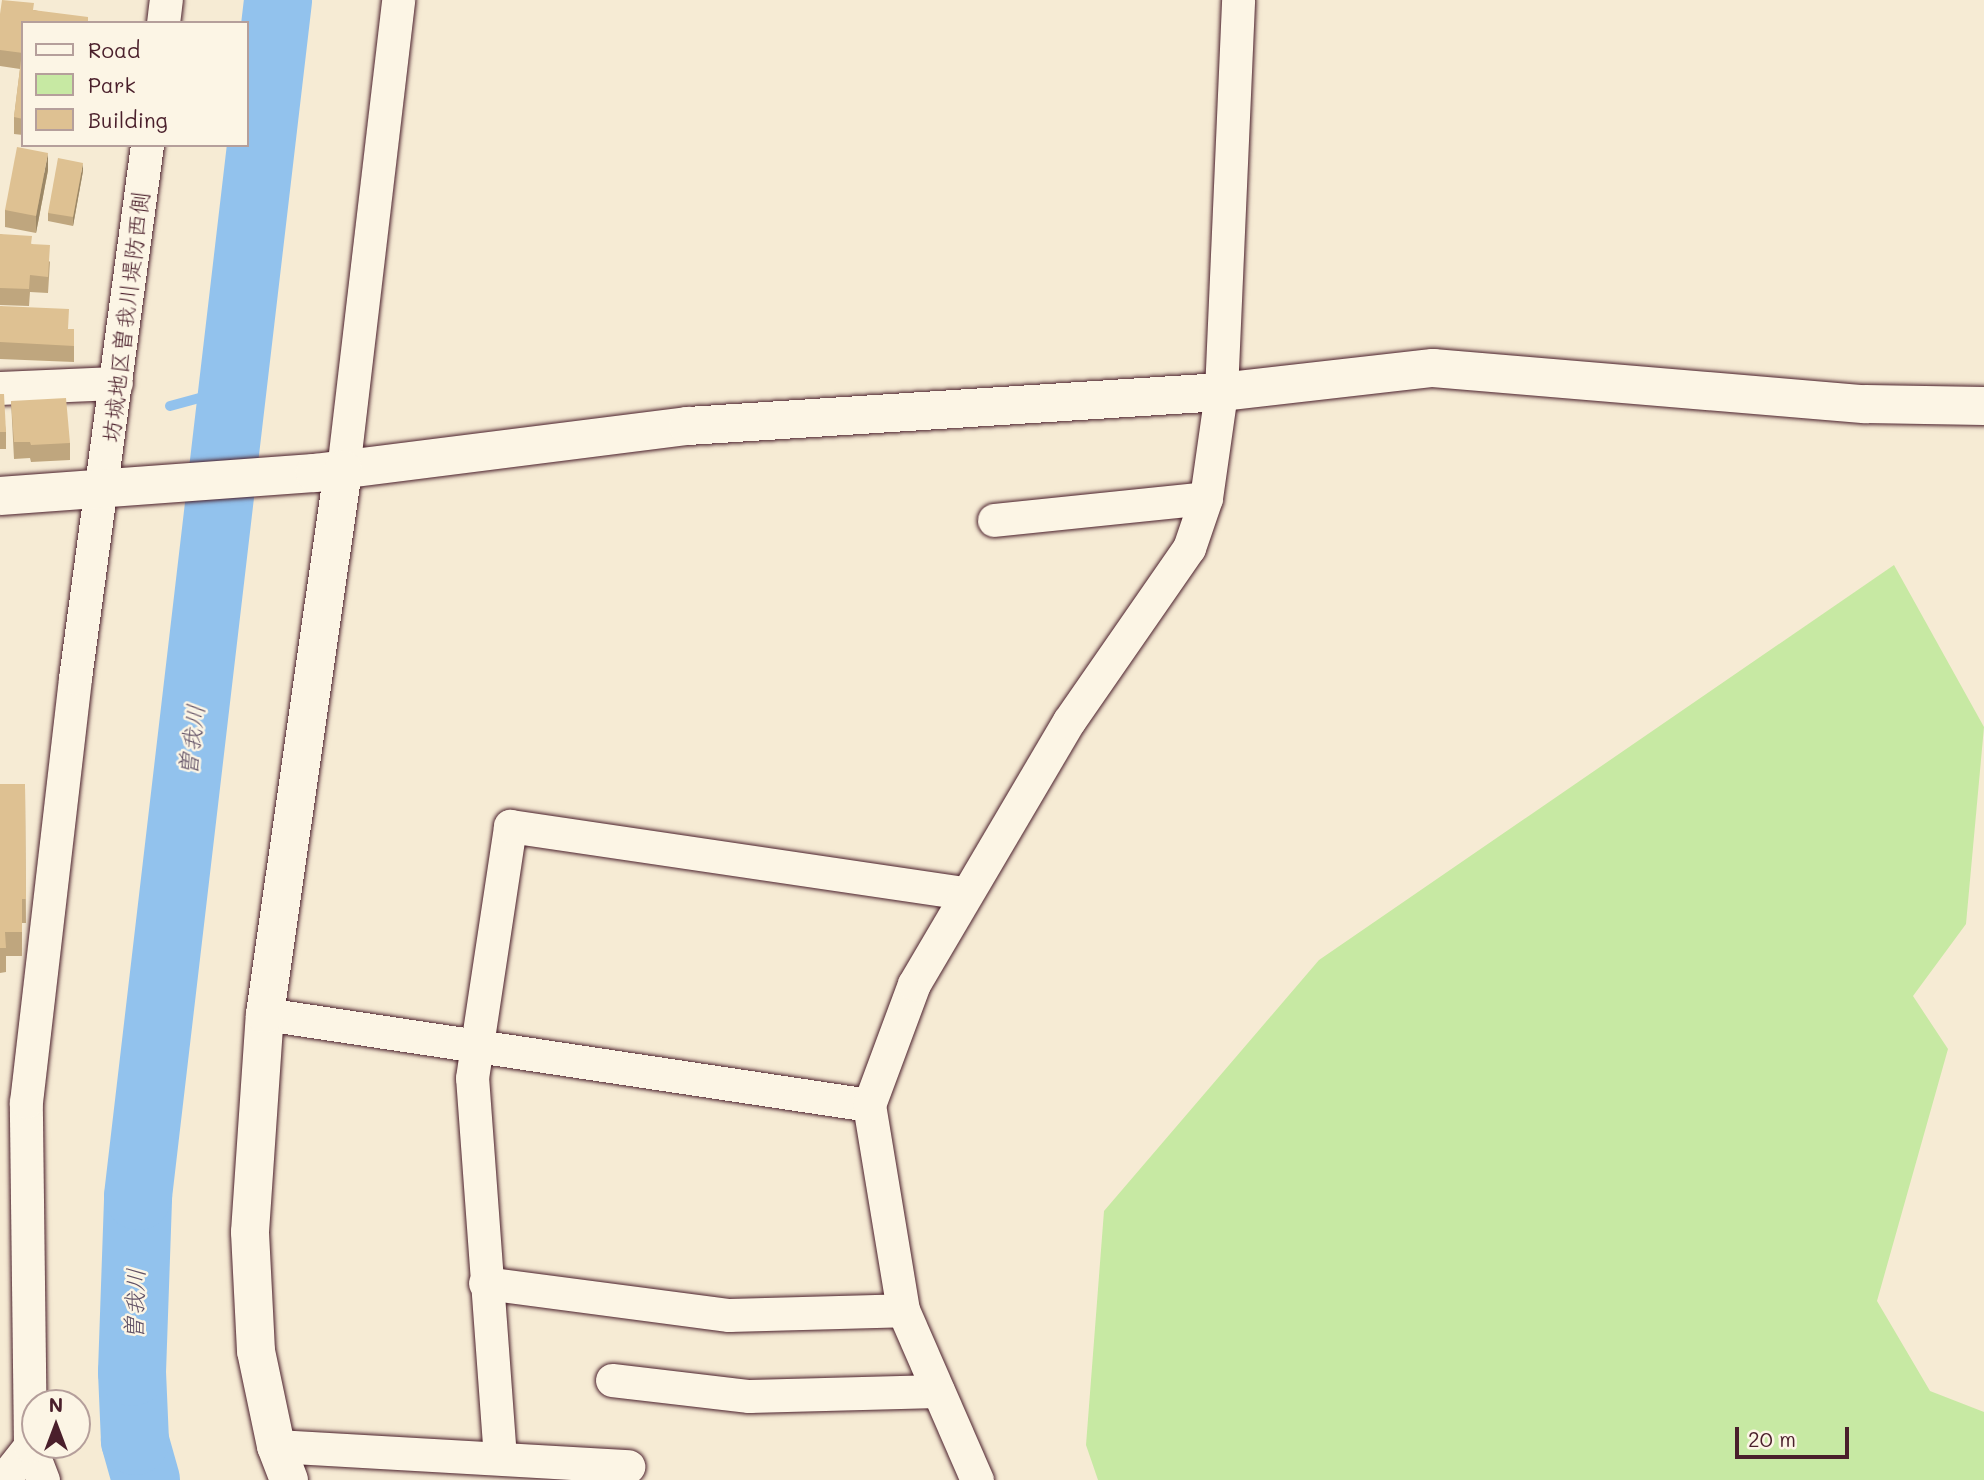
<!DOCTYPE html>
<meta charset="utf-8">
<style>
body{margin:0}
#map{position:relative;width:1984px;height:1480px;overflow:hidden;background:#f6ebd4;font-family:Mali,"Klee One",sans-serif}
div>[style]{position:absolute}
.green>*{inset:0;background:#c7e9a3}
.stream>*{height:10px;margin:-5px;padding:0 5px;transform-origin:5px;border-radius:5px;background:#92c2ed}
.river>*{height:68px;margin:-34px;padding:0 34px;transform-origin:34px;border-radius:34px;background:#92c2ed}
.roads{filter:drop-shadow(0 0 2px #4a1f2b) drop-shadow(0 0 2px #4a1f2b)}
.street>*{height:33px;margin:-16.5px;padding:0 16.5px;transform-origin:16.5px;border-radius:16.5px;background:#fcf5e5}
.secondary>*{height:38px;margin:-19px;padding:0 19px;transform-origin:19px;border-radius:19px;background:#fcf5e5}
.wall>*{inset:0;background:#bfa67e}
.shaded-wall>*{inset:0;background:#9b8766}
.building>*{inset:0;background:#dec192}
span{translate:-50% -50%;white-space:nowrap;text-align:center;line-height:1.15;-webkit-text-stroke:5px #fcf5e5;paint-order:stroke}
.street-label{font-size:23px;color:#4a1f2b}
.water-label{font-size:24px;color:#605065;font-style:italic}
.legend{position:absolute;left:21px;top:21px;width:228px;height:126px;box-sizing:border-box;background:#fcf5e5;border:2px solid #b59f9b;margin:0;padding:9px 12px;list-style:none;font-size:21px;color:#4a1f2b}
.legend li{display:flex;align-items:center;gap:14px;height:35px}
.legend b{width:35px;border:2px solid #b59f9b}
.north{position:absolute;left:21px;top:1389px;width:70px;height:70px;box-sizing:border-box;background:#fcf5e5;border:2px solid #b59f9b;border-radius:50%;rotate:0deg;font-size:19px;font-weight:700;line-height:28px;text-align:center;color:#4a1f2b}
.north::after{content:'';display:block;margin:auto;width:24px;height:32px;background:#4a1f2b;clip-path:polygon(50% 0,100% 100%,50% 72%,0 100%)}
.scale{position:absolute;left:1735px;top:1427px;width:114px;height:32px;box-sizing:border-box;border:4px solid #4a1f2b;border-top:0;padding-left:9px;font-size:21px;line-height:24px;white-space:nowrap;color:#4a1f2b;-webkit-text-stroke:5px #fcf5e5;paint-order:stroke}
</style>
<div id="map">
<div class="green">
<i style="clip-path:polygon(1894px 565px,1984px 727px,1966px 924px,1913px 996px,1948px 1049px,1877px 1301px,1930px 1391px,1984px 1412px,1984px 1480px,1098px 1480px,1086px 1445px,1104px 1211px,1319px 960px)"></i>
</div>
<div class="stream">
<i style="left:170px;top:406px;width:61px;rotate:-15.2deg"></i>
</div>
<div class="river">
<i style="left:146px;top:1480px;width:41px;rotate:-105.8deg"></i>
<i style="left:135px;top:1441px;width:69px;rotate:-92.5deg"></i>
<i style="left:132px;top:1372px;width:176px;rotate:-88deg"></i>
<i style="left:138px;top:1196px;width:1204px;rotate:-83.32deg"></i>
</div>
<div class="roads">
<div class="street">
<i style="left:163px;top:23px;width:23px;rotate:-83deg"></i>
<i style="left:0;top:388px;width:116px;rotate:-2.5deg"></i>
<i style="left:343px;top:470px;width:473px;rotate:-83.3deg"></i>
<i style="left:994px;top:520px;width:213px;rotate:-5.9deg"></i>
<i style="left:265px;top:1014px;width:611px;rotate:8.57deg"></i>
<i style="left:485px;top:1283px;width:246px;rotate:7.5deg"></i>
<i style="left:729px;top:1315px;width:174px;rotate:-1.6deg"></i>
<i style="left:612px;top:1380px;width:138px;rotate:6.7deg"></i>
<i style="left:749px;top:1396px;width:189px;rotate:-1.5deg"></i>
<i style="left:276px;top:1446px;width:353px;rotate:3.3deg"></i>
<i style="left:500px;top:1458px;width:381px;rotate:-94.2deg"></i>
<i style="left:472px;top:1078px;width:255px;rotate:-81.4deg"></i>
<i style="left:510px;top:826px;width:461px;rotate:8.4deg"></i>
<i style="left:3px;top:1480px;width:43px;rotate:-51.5deg"></i>
<i style="left:43px;top:1480px;width:36px;rotate:-111deg"></i>
<i style="left:30px;top:1446px;width:344px;rotate:-90.7deg"></i>
<i style="left:26px;top:1102px;width:427px;rotate:-83.4deg"></i>
<i style="left:75px;top:678px;width:538px;rotate:-82.31deg"></i>
<i style="left:977px;top:1480px;width:185px;rotate:-113.5deg"></i>
<i style="left:903px;top:1310px;width:208px;rotate:-99.4deg"></i>
<i style="left:869px;top:1105px;width:129px;rotate:-69.6deg"></i>
<i style="left:914px;top:984px;width:305px;rotate:-59.5deg"></i>
<i style="left:1069px;top:721px;width:211px;rotate:-55.3deg"></i>
<i style="left:1189px;top:548px;width:53px;rotate:-71.2deg"></i>
<i style="left:1206px;top:498px;width:107px;rotate:-81.9deg"></i>
<i style="left:1221px;top:392px;width:392px;rotate:-87.5deg"></i>
</div>
<div class="secondary">
<i style="left:0;top:496px;width:316px;rotate:-4.2deg"></i>
<i style="left:315px;top:473px;width:376px;rotate:-7.2deg"></i>
<i style="left:688px;top:426px;width:534px;rotate:-3.65deg"></i>
<i style="left:1221px;top:392px;width:213px;rotate:-6.5deg"></i>
<i style="left:1433px;top:368px;width:434px;rotate:4.8deg"></i>
<i style="left:1866px;top:404px;width:118px;rotate:1deg"></i>
<i style="left:289px;top:1480px;width:36px;rotate:-111deg"></i>
<i style="left:276px;top:1446px;width:97px;rotate:-101.9deg"></i>
<i style="left:256px;top:1351px;width:119px;rotate:-92.9deg"></i>
<i style="left:250px;top:1232px;width:219px;rotate:-86.1deg"></i>
<i style="left:265px;top:1014px;width:550px;rotate:-81.84deg"></i>
</div>
</div>
<div class="wall">
<i style="clip-path:polygon(34px 10px,88px 23px,23px 23px,23px 135px,14px 134px,14px 117px,20px 69px,0 66px,0 14px)"></i>
<i style="clip-path:polygon(48px 170px,36px 233px,5px 227px,5px 210px)"></i>
<i style="clip-path:polygon(83px 171px,73px 226px,48px 221px,48px 213px)"></i>
<i style="clip-path:polygon(0 234px,32px 244px,50px 262px,48px 293px,30px 292px,29px 306px,0 305px)"></i>
<i style="clip-path:polygon(0 306px,68px 329px,74px 329px,74px 362px,0 359px)"></i>
<i style="clip-path:polygon(0 394px,6px 432px,6px 449px,0 449px)"></i>
<i style="clip-path:polygon(11px 401px,70px 443px,70px 460px,31px 462px,30px 458px,14px 459px)"></i>
<i style="clip-path:polygon(0 784px,25px 784px,26px 923px,22px 923px,22px 956px,6px 956px,6px 972px,0 973px)"></i>
</div>
<div class="shaded-wall">
<i style="clip-path:polygon(48px 153px,48px 170px,36px 233px,36px 216px)"></i>
<i style="clip-path:polygon(83px 163px,83px 171px,73px 226px,73px 217px)"></i>
</div>
<div class="building">
<i style="clip-path:polygon(2px 0,34px 3px,33px 10px,88px 17px,88px 23px,23px 23px,23px 53px,0 50px,0 14px)"></i>
<i style="clip-path:polygon(21px 60px,23px 61px,23px 119px,14px 117px)"></i>
<i style="clip-path:polygon(17px 147px,48px 153px,36px 216px,5px 210px)"></i>
<i style="clip-path:polygon(58px 158px,83px 163px,73px 217px,48px 213px)"></i>
<i style="clip-path:polygon(0 234px,32px 236px,31px 244px,50px 245px,48px 277px,30px 275px,29px 289px,0 288px)"></i>
<i style="clip-path:polygon(0 306px,69px 309px,68px 329px,74px 329px,74px 346px,0 342px)"></i>
<i style="clip-path:polygon(0 394px,4px 394px,6px 432px,0 432px)"></i>
<i style="clip-path:polygon(66px 398px,70px 443px,31px 445px,30px 442px,14px 442px,11px 401px)"></i>
<i style="clip-path:polygon(0 784px,25px 784px,26px 899px,22px 899px,22px 932px,5px 932px,6px 948px,0 948px)"></i>
</div>
<div class="street-label">
<span style="left:125px;top:317px;rotate:-83deg">坊城地区曽我川堤防西側</span>
</div>
<div class="water-label">
<span style="left:191px;top:740px;rotate:-83deg">曽我川</span>
<span style="left:134px;top:1304px;rotate:-88deg">曽我川</span>
</div>
<ul class="legend">
<li><b style="height:9px;background:#fcf5e5"></b>Road</li>
<li><b style="height:19px;background:#c7e9a3"></b>Park</li>
<li><b style="height:19px;background:#dec192"></b>Building</li>
</ul>
<div class="north">N</div>
<div class="scale">20 m</div>
</div>
